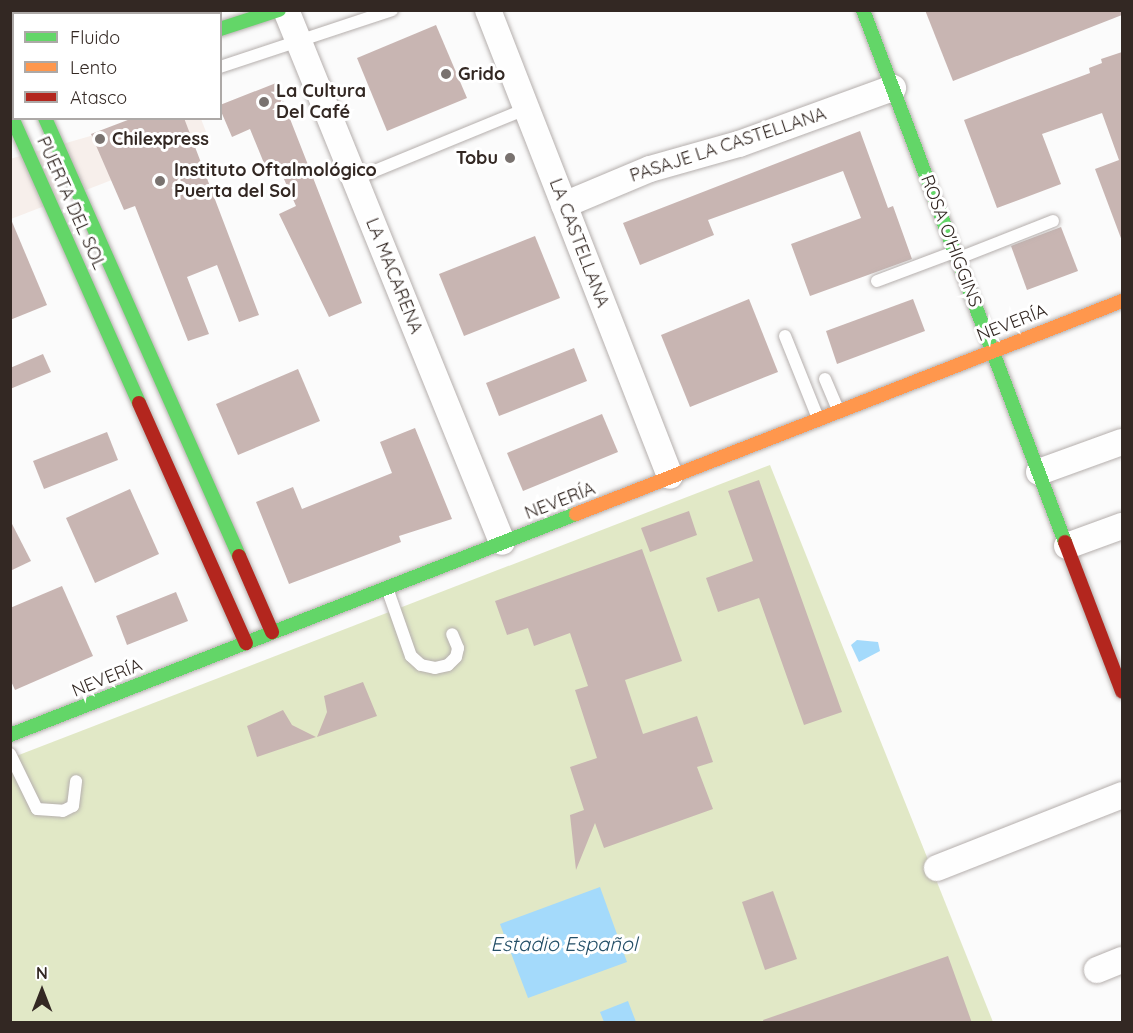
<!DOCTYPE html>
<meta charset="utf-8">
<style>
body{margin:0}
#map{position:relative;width:1133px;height:1033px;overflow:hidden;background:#fbfbfb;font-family:Quicksand,sans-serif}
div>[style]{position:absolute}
.built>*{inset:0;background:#f7efeb}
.green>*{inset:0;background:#e1e8c6}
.water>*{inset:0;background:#a4dafb}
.building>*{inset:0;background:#c8b5b2}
.roads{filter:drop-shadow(0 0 2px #b5afad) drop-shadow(0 0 2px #b5afad)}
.lane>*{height:12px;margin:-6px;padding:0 6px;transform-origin:6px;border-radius:6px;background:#fefefe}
.street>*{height:26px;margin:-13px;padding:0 13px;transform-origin:13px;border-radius:13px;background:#fefefe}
.fast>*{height:14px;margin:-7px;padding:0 7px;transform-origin:7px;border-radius:7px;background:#63d668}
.slow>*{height:14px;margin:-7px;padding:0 7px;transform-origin:7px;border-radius:7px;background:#ff974d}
.jam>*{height:14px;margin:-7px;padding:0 7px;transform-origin:7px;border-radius:7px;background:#b3261e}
.dots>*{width:16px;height:16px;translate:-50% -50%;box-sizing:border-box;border:3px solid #fff;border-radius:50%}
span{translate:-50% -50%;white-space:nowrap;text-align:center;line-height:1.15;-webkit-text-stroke:6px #fff;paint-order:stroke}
.poi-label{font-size:18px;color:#332823;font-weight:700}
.left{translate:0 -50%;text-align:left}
.right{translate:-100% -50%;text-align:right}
.street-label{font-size:18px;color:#332823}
.water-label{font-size:20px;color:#244f67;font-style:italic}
.frame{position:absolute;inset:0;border:12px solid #332823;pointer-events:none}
.legend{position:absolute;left:12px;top:12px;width:210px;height:108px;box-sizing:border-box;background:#fff;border:2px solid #ada9a7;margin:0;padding:8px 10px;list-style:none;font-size:18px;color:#332823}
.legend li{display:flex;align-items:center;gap:12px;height:30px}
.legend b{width:30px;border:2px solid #ada9a7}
.north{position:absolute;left:12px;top:961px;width:60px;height:60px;-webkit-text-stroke:4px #fff;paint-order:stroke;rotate:0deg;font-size:16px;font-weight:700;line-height:24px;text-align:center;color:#332823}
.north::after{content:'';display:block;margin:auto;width:21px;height:27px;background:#332823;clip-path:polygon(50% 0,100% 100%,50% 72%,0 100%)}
</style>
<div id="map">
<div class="built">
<i style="clip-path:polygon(150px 119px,201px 119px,210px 142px,11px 219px,10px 159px)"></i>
</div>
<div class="green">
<i style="clip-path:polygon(770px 465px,993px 1022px,11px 1022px,11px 758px)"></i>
</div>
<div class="water">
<i style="clip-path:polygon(857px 640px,878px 642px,880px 651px,859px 662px,851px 645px)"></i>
<i style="clip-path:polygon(600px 887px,627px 962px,528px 998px,500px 924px)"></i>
<i style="clip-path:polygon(628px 1001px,636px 1022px,604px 1022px,600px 1012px)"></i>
</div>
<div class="building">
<i style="clip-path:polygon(925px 10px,1122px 10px,1122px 15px,953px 81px)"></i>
<i style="clip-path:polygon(436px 25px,467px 98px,387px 131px,357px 58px)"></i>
<i style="clip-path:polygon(1122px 52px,1122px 241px,1095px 169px,1119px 160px,1102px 113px,1042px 134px,1061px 184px,997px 208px,964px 120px,1090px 73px,1089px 68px,1102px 63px,1101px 59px)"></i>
<i style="clip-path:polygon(276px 83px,362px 303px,329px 317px,279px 214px,296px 206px,279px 168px,268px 173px,250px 129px,232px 137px,220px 109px,220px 105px)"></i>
<i style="clip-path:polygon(133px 118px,184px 118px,259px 315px,239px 322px,217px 265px,187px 277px,209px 334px,188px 341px,135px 206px,124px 210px,91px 134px)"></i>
<i style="clip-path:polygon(860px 131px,888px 208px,893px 206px,912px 259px,810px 296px,791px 244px,861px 218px,843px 171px,708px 220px,714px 235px,640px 265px,623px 223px)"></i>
<i style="clip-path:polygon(10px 217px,47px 305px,10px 320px)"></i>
<i style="clip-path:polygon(1061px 227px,1078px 271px,1027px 290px,1011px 246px)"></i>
<i style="clip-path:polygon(535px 236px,560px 298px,464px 336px,439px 274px)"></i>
<i style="clip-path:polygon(749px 299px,778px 372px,690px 407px,661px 335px)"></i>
<i style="clip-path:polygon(913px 299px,925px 331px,837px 364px,826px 331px)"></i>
<i style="clip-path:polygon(574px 348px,587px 381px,499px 416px,486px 383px)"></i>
<i style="clip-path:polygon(43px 354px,51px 372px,10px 389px,10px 368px)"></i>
<i style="clip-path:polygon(298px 369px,320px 421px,238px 455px,216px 404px)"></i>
<i style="clip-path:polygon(602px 414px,618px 452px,523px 491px,507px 453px)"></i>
<i style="clip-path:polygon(415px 428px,452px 519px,399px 536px,401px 542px,289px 584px,256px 502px,293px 487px,302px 509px,392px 473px,380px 442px)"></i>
<i style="clip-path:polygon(107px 432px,118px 460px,44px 489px,33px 461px)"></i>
<i style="clip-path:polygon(759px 480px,842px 712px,804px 725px,759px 598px,718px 612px,706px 578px,753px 561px,728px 491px)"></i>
<i style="clip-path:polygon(130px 489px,159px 554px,95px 583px,66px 518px)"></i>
<i style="clip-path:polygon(689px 511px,697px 535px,650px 552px,641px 528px)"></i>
<i style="clip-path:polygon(10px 520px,31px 561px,10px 571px)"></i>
<i style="clip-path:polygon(642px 549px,682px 661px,625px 680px,643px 734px,697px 716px,713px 762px,697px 767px,713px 809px,604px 848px,595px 823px,576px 870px,570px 815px,584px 810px,570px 767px,597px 758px,575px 690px,588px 686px,570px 633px,534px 646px,528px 628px,507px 635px,495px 601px)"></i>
<i style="clip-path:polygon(62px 586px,93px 656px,15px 690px,10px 679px,10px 608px)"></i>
<i style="clip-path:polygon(176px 592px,188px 621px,127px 645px,116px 616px)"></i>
<i style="clip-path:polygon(363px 682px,377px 716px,317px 737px,327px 712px,324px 696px)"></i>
<i style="clip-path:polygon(283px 710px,292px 725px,316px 737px,257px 757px,247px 726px)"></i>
<i style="clip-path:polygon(773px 891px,797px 959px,765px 970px,742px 902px)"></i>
<i style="clip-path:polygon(948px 956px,972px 1023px,764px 1023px,763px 1020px)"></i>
</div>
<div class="roads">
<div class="lane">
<i style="left:220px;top:67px;width:181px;rotate:-18.3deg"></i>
<i style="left:355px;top:179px;width:185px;rotate:-22.3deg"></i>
<i style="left:959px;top:258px;width:101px;rotate:-21.5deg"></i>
<i style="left:877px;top:281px;width:82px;rotate:-20.6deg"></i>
<i style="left:785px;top:336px;width:88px;rotate:68.1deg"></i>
<i style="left:825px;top:379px;width:33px;rotate:67deg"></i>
<i style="left:387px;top:588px;width:72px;rotate:70.6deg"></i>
<i style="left:411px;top:656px;width:13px;rotate:42deg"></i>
<i style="left:421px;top:665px;width:14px;rotate:12deg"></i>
<i style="left:435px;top:668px;width:13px;rotate:-13deg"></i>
<i style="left:448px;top:665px;width:11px;rotate:-45deg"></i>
<i style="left:456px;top:657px;width:9px;rotate:-77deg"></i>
<i style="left:458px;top:648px;width:15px;rotate:-113deg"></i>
<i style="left:10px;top:754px;width:61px;rotate:63.9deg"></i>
<i style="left:37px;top:809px;width:26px;rotate:4deg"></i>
<i style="left:63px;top:811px;width:11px;rotate:-27deg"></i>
<i style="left:73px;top:806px;width:25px;rotate:-83deg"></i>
</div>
<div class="street">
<i style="left:50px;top:10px;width:4px;rotate:76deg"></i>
<i style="left:286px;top:10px;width:574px;rotate:67.9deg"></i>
<i style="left:488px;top:10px;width:500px;rotate:68.67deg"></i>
<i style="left:564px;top:205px;width:93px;rotate:-22.7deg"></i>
<i style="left:650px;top:169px;width:92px;rotate:-15.7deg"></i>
<i style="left:739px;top:144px;width:164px;rotate:-20deg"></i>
<i style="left:1039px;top:472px;width:88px;rotate:-19.9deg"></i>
<i style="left:1067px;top:546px;width:59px;rotate:-20deg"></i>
<i style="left:937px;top:868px;width:199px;rotate:-21.5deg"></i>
<i style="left:1097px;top:970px;width:27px;rotate:-22deg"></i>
</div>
<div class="fast">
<i style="left:863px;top:10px;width:569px;rotate:69.21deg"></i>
<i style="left:151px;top:14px;width:11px;rotate:-22deg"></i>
<i style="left:220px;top:29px;width:62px;rotate:-17.9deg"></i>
<i style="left:10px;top:113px;width:317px;rotate:66deg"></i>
<i style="left:45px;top:118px;width:479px;rotate:66.1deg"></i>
<i style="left:10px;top:735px;width:608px;rotate:-21.33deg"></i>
</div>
<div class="slow">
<i style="left:10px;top:59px;width:4px;rotate:-14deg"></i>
<i style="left:576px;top:514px;width:586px;rotate:-21.31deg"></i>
</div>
<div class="jam">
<i style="left:10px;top:96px;width:4px;rotate:-14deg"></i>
<i style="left:139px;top:403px;width:263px;rotate:66deg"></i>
<i style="left:1065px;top:542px;width:160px;rotate:69.1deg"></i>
<i style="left:239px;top:556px;width:83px;rotate:66.5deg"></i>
</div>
</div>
<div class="dots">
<i style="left:446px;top:74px;background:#79726f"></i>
<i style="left:264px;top:102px;background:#79726f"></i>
<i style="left:100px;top:139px;background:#79726f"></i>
<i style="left:510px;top:158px;background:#79726f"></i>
<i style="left:160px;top:181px;background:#79726f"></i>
</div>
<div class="poi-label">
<span class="left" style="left:458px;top:74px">Grido</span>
<span class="left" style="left:276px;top:102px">La Cultura<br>Del Café</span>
<span class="left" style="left:112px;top:139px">Chilexpress</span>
<span class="right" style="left:498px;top:158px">Tobu</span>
<span class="left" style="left:174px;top:181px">Instituto Oftalmológico<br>Puerta del Sol</span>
</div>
<div class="street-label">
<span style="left:728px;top:145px;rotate:-18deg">PASAJE LA CASTELLANA</span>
<span style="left:71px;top:203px;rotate:66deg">PUERTA DEL SOL</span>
<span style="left:951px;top:241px;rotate:69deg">ROSA O'HIGGINS</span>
<span style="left:579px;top:243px;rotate:69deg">LA CASTELLANA</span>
<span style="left:394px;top:276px;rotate:68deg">LA MACARENA</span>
<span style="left:1012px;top:323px;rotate:-21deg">NEVERÍA</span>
<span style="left:560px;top:501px;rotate:-21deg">NEVERÍA</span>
<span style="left:107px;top:678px;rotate:-22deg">NEVERÍA</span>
</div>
<div class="water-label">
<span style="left:564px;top:943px">Estadio Español</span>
</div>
<div class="frame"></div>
<ul class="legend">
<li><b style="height:8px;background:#63d668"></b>Fluido</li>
<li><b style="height:8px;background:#ff974d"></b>Lento</li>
<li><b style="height:8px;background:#b3261e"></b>Atasco</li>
</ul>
<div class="north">N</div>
</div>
